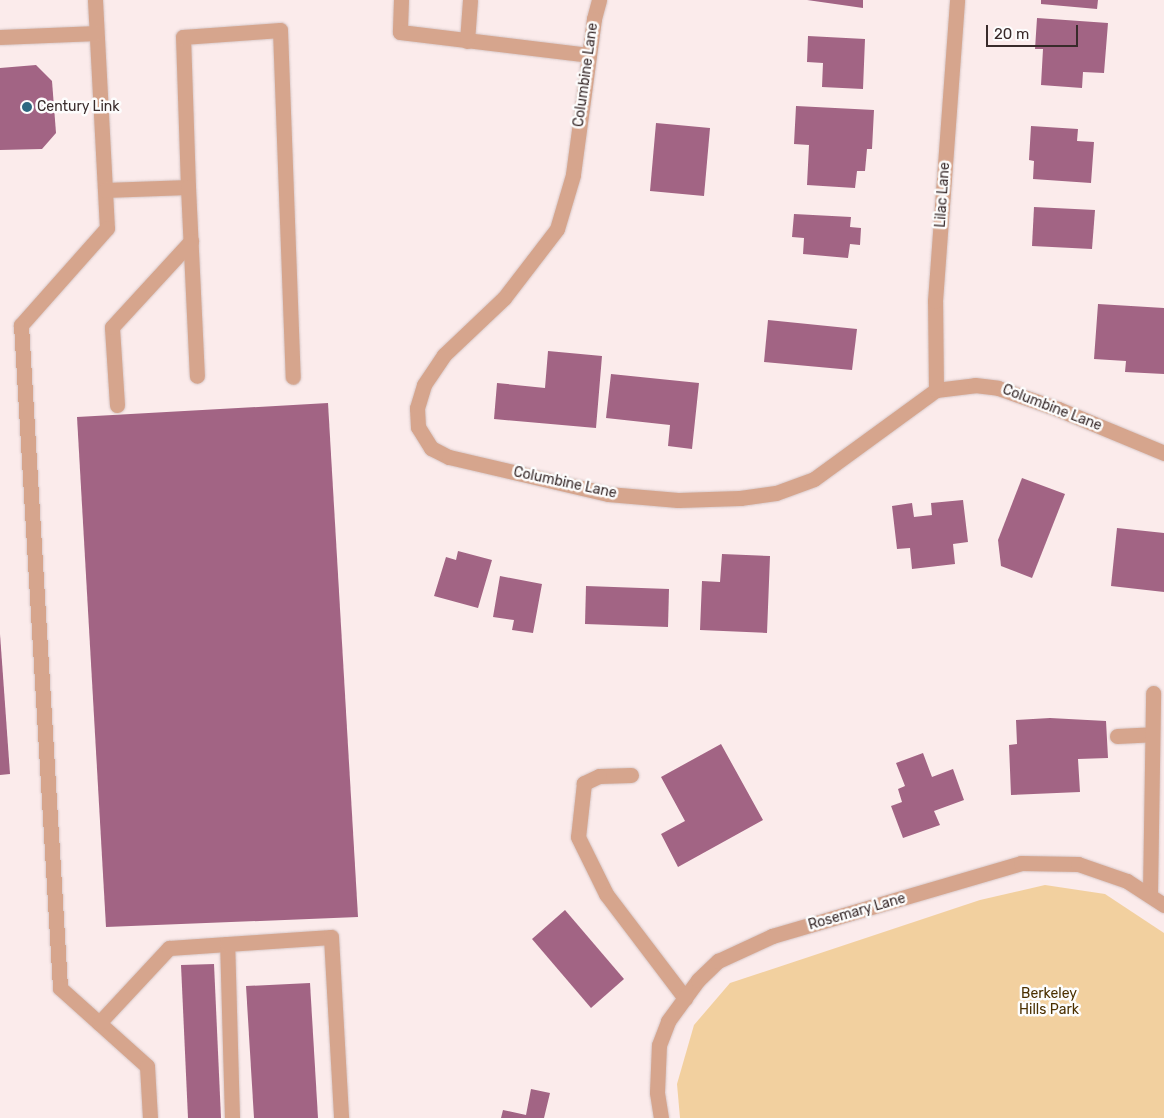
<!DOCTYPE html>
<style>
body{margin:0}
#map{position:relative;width:1164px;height:1118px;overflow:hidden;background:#fbebeb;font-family:Rubik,sans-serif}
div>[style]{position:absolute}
.green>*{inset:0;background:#f2d09f}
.building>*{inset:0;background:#a26484}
.roads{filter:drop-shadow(0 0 1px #d8c8c8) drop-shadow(0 0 1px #d8c8c8)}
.lane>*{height:15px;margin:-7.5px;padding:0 7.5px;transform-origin:7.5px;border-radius:7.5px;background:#d6a58d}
.street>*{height:15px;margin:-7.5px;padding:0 7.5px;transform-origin:7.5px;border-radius:7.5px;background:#d6a58d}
.dots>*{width:14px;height:14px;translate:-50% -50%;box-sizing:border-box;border:2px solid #fdfdfd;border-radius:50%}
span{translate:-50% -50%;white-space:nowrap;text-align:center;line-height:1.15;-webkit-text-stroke:5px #fdfdfd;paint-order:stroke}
.street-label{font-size:14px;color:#392b2b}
.poi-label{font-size:14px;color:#392b2b}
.left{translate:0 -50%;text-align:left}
.park-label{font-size:14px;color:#4b3000}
.scale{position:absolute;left:986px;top:25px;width:92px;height:22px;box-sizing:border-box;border:2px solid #392b2b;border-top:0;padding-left:6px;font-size:15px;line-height:18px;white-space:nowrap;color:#392b2b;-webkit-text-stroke:4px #fdfdfd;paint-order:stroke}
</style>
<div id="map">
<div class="green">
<i style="clip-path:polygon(1045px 885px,1105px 894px,1164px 933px,1164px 1118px,680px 1118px,677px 1084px,694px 1025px,730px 983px,980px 900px)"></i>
</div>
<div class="building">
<i style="clip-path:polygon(807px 0,863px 0,863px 8px)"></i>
<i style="clip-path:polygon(1041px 0,1098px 0,1097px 9px,1041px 4px)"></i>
<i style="clip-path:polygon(1037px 18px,1108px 23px,1104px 73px,1083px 72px,1082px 88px,1041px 85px,1043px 49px,1035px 49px)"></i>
<i style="clip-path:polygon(808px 36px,865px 39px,863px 89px,822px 87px,823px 63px,807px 62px)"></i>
<i style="clip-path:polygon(36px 65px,52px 81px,56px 133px,42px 149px,0 150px,0 68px)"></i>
<i style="clip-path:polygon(796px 106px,874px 110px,872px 149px,867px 149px,865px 171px,857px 171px,855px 188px,807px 185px,809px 145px,794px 144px)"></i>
<i style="clip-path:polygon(656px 123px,710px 128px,704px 196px,650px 191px)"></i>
<i style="clip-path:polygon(1031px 126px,1078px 129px,1077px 141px,1094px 142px,1091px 183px,1033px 179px,1034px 161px,1029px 160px)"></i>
<i style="clip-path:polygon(1034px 207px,1095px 210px,1092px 249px,1032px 246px)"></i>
<i style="clip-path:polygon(794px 214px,851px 217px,850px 227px,861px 228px,860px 245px,850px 244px,848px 258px,803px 254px,804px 238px,792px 237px)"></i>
<i style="clip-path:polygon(1098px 304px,1164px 308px,1164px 374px,1125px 372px,1126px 361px,1094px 359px)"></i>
<i style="clip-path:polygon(768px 320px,857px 329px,852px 370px,764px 362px)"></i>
<i style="clip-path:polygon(548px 351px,602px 356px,596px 428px,494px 419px,497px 383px,545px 388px)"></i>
<i style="clip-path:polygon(611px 374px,699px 383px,692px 449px,668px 446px,670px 425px,606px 418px)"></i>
<i style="clip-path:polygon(328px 403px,358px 917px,106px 927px,77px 417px)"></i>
<i style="clip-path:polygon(1022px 478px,1065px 494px,1032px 578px,1001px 566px,998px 540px)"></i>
<i style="clip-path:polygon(963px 500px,968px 542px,953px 544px,955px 564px,912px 569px,910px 548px,897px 549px,892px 506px,912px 503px,914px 517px,932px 515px,931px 503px)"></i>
<i style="clip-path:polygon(1117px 528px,1164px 533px,1164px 592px,1111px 586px)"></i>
<i style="clip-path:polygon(458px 551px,492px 560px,478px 608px,434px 596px,446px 557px,456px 560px)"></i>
<i style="clip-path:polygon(722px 554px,770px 556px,767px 633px,700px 630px,702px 581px,720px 582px)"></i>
<i style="clip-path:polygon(500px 576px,542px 584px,533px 633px,512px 630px,514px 620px,493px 617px)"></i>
<i style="clip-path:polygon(586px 586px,669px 589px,668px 627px,585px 624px)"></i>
<i style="clip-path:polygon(0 634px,10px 774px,0 775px)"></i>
<i style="clip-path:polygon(1050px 718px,1106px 721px,1108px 758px,1078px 759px,1080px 792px,1011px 795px,1009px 745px,1017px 744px,1016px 720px)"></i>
<i style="clip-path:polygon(721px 744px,763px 820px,678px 867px,661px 834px,685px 821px,661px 777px)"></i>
<i style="clip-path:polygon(923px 753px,932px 777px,953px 769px,964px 800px,934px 811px,940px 825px,903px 838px,891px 806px,902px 802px,898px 789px,905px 786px,896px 763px)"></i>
<i style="clip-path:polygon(565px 910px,624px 979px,591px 1008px,532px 939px)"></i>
<i style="clip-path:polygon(214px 964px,221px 1118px,188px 1118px,181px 965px)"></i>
<i style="clip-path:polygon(310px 983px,318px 1118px,254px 1118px,246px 986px)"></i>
<i style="clip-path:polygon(531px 1089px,550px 1093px,544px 1118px,501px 1118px,503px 1110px,526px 1115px)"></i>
</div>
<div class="roads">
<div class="lane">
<i style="left:95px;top:0;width:228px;rotate:87deg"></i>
<i style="left:107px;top:228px;width:130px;rotate:131.6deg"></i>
<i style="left:21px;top:325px;width:664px;rotate:86.63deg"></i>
<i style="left:60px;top:988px;width:117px;rotate:41.9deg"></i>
<i style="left:147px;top:1066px;width:52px;rotate:86.7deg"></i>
<i style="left:401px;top:0;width:32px;rotate:92deg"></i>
<i style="left:400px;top:32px;width:190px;rotate:6.9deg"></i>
<i style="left:0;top:37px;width:96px;rotate:-2.4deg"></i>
<i style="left:467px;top:41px;width:41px;rotate:-85.8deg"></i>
<i style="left:188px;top:187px;width:150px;rotate:-91.9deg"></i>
<i style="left:183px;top:37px;width:97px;rotate:-4.1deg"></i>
<i style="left:280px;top:30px;width:347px;rotate:87.9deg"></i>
<i style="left:105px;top:190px;width:83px;rotate:-2.1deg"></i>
<i style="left:188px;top:187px;width:189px;rotate:87.3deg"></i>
<i style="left:117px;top:405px;width:78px;rotate:-93.7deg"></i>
<i style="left:112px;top:327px;width:117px;rotate:-47.4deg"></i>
<i style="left:1117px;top:736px;width:35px;rotate:-3deg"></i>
<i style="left:631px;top:775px;width:32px;rotate:178deg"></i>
<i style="left:599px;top:776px;width:17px;rotate:155deg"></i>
<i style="left:584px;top:783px;width:54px;rotate:96.3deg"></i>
<i style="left:578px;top:837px;width:64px;rotate:63.8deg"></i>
<i style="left:606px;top:894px;width:131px;rotate:52.8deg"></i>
<i style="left:1150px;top:893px;width:200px;rotate:-89.1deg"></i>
<i style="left:99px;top:1023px;width:103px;rotate:-47deg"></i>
<i style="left:169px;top:948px;width:58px;rotate:-3.9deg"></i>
<i style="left:232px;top:1118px;width:174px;rotate:-91.6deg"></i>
<i style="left:227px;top:944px;width:104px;rotate:-3.9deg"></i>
<i style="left:331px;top:937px;width:181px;rotate:86.8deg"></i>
</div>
<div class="street">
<i style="left:599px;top:0;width:20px;rotate:105deg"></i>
<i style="left:594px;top:19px;width:157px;rotate:97.7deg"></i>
<i style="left:573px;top:175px;width:56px;rotate:106.5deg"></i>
<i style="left:557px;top:229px;width:87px;rotate:127.5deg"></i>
<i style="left:504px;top:298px;width:83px;rotate:136.5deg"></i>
<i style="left:444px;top:355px;width:36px;rotate:124deg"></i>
<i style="left:424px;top:385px;width:24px;rotate:107deg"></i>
<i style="left:417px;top:408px;width:19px;rotate:87deg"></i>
<i style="left:418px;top:427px;width:25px;rotate:58deg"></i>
<i style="left:431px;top:448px;width:20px;rotate:27deg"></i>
<i style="left:449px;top:457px;width:163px;rotate:13.1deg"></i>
<i style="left:608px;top:494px;width:70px;rotate:4.9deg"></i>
<i style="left:678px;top:500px;width:62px;rotate:-1.8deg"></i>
<i style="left:740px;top:498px;width:36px;rotate:-8deg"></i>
<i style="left:776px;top:493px;width:40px;rotate:-20.2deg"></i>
<i style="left:814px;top:479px;width:151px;rotate:-36.1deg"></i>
<i style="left:936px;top:390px;width:39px;rotate:-7deg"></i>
<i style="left:975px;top:385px;width:23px;rotate:7deg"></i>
<i style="left:998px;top:388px;width:64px;rotate:19.3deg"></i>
<i style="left:1058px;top:409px;width:115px;rotate:22.5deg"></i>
<i style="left:936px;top:390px;width:89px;rotate:-90.6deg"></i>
<i style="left:935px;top:301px;width:302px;rotate:-85.8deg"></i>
<i style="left:661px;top:1118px;width:26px;rotate:-99deg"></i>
<i style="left:657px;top:1092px;width:47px;rotate:-87.6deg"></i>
<i style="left:659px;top:1045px;width:26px;rotate:-69deg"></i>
<i style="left:668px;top:1021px;width:51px;rotate:-53.8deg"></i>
<i style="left:698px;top:980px;width:28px;rotate:-44deg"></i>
<i style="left:718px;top:961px;width:60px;rotate:-24.8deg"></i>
<i style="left:772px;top:936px;width:259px;rotate:-16.3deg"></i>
<i style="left:1021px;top:863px;width:57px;rotate:1deg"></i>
<i style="left:1078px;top:864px;width:52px;rotate:19.1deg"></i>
<i style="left:1127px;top:881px;width:44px;rotate:33deg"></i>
</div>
</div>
<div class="dots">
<i style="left:27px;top:107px;background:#2e6781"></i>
</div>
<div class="street-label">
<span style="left:586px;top:75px;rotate:-82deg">Columbine Lane</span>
<span style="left:943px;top:195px;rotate:-86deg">Lilac Lane</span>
<span style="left:1052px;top:408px;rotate:21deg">Columbine Lane</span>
<span style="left:565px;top:483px;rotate:12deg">Columbine Lane</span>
<span style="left:857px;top:912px;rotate:-16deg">Rosemary Lane</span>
</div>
<div class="poi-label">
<span class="left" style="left:37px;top:107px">Century Link</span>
</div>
<div class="park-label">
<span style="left:1049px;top:1002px">Berkeley<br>Hills Park</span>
</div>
<div class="scale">20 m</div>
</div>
